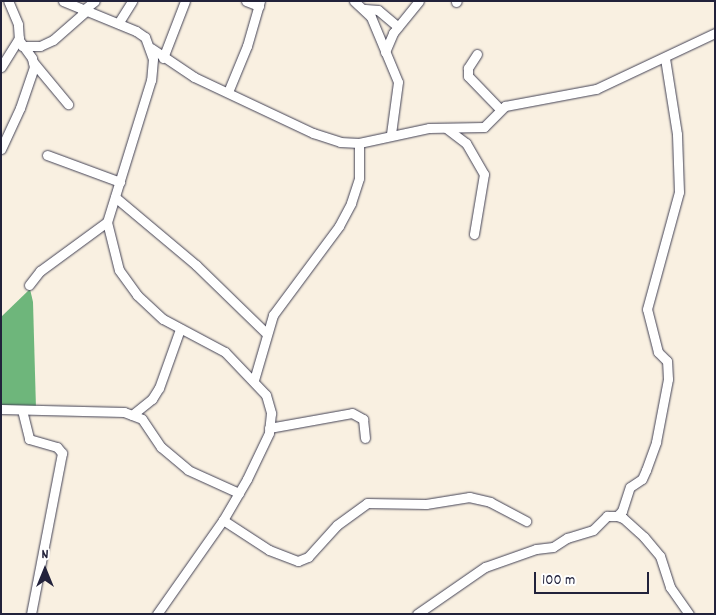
<!DOCTYPE html>
<style>
body{margin:0}
#map{position:relative;width:716px;height:615px;overflow:hidden;background:#f9f0e1;font-family:Dekko,sans-serif}
div>[style]{position:absolute}
.forest>*{inset:0;background:#6eb67b}
.roads{filter:drop-shadow(0 0 1px #424154) drop-shadow(0 0 1px #424154)}
.minor>*{height:9px;margin:-4.5px;padding:0 4.5px;transform-origin:4.5px;border-radius:4.5px;background:#fff}
span{translate:-50% -50%;white-space:nowrap;text-align:center;line-height:1.15;-webkit-text-stroke:4px #fff;paint-order:stroke}
.frame{position:absolute;inset:0;border:2px solid #22223b;pointer-events:none}
.north{position:absolute;left:20px;top:545px;width:50px;height:50px;-webkit-text-stroke:4px #fff;paint-order:stroke;rotate:0deg;font-size:14px;font-weight:700;line-height:20px;text-align:center;color:#22223b}
.north::after{content:'';display:block;margin:auto;width:18px;height:22px;background:#22223b;clip-path:polygon(50% 0,100% 100%,50% 72%,0 100%)}
.scale{position:absolute;left:534px;top:572px;width:115px;height:22px;box-sizing:border-box;border:2px solid #22223b;border-top:0;padding-left:6px;font-size:15px;line-height:18px;white-space:nowrap;color:#22223b;-webkit-text-stroke:4px #fff;paint-order:stroke}
</style>
<div id="map">
<div class="forest">
<i style="clip-path:polygon(30px 289px,33px 302px,36px 409px,1px 405px,1px 317px)"></i>
</div>
<div class="roads">
<div class="minor">
<i style="left:63px;top:1px;width:79px;rotate:22.3deg"></i>
<i style="left:136px;top:31px;width:11px;rotate:34deg"></i>
<i style="left:145px;top:37px;width:23px;rotate:70deg"></i>
<i style="left:153px;top:59px;width:21px;rotate:95deg"></i>
<i style="left:151px;top:80px;width:149px;rotate:107.2deg"></i>
<i style="left:107px;top:222px;width:49px;rotate:76deg"></i>
<i style="left:119px;top:270px;width:31px;rotate:54deg"></i>
<i style="left:137px;top:295px;width:35px;rotate:43deg"></i>
<i style="left:163px;top:319px;width:70px;rotate:28deg"></i>
<i style="left:225px;top:352px;width:59px;rotate:46.4deg"></i>
<i style="left:266px;top:395px;width:19px;rotate:74deg"></i>
<i style="left:271px;top:413px;width:20px;rotate:96deg"></i>
<i style="left:269px;top:433px;width:51px;rotate:115.6deg"></i>
<i style="left:247px;top:479px;width:48px;rotate:120.3deg"></i>
<i style="left:223px;top:520px;width:115px;rotate:125.1deg"></i>
<i style="left:246px;top:1px;width:14px;rotate:21deg"></i>
<i style="left:354px;top:1px;width:23px;rotate:43deg"></i>
<i style="left:371px;top:17px;width:70px;rotate:67.4deg"></i>
<i style="left:398px;top:82px;width:52px;rotate:97.7deg"></i>
<i style="left:456px;top:2px;width:1px;rotate:-45deg"></i>
<i style="left:365px;top:9px;width:13px;rotate:4deg"></i>
<i style="left:378px;top:10px;width:26px;rotate:40deg"></i>
<i style="left:82px;top:11px;width:16px;rotate:-38deg"></i>
<i style="left:119px;top:22px;width:25px;rotate:-58deg"></i>
<i style="left:22px;top:46px;width:18px"></i>
<i style="left:40px;top:46px;width:14px;rotate:-25deg"></i>
<i style="left:53px;top:40px;width:43px;rotate:-41.2deg"></i>
<i style="left:151px;top:48px;width:52px;rotate:34deg"></i>
<i style="left:194px;top:77px;width:132px;rotate:25.2deg"></i>
<i style="left:313px;top:133px;width:28px;rotate:18deg"></i>
<i style="left:340px;top:142px;width:19px;rotate:3deg"></i>
<i style="left:359px;top:143px;width:72px;rotate:-12.1deg"></i>
<i style="left:429px;top:128px;width:55px;rotate:-1deg"></i>
<i style="left:484px;top:127px;width:30px;rotate:-45deg"></i>
<i style="left:505px;top:106px;width:93px;rotate:-10.6deg"></i>
<i style="left:596px;top:89px;width:132px;rotate:-25.2deg"></i>
<i style="left:385px;top:52px;width:21px;rotate:-67deg"></i>
<i style="left:393px;top:33px;width:41px;rotate:-50.9deg"></i>
<i style="left:477px;top:54px;width:17px;rotate:123deg"></i>
<i style="left:468px;top:68px;width:8px;rotate:90deg"></i>
<i style="left:468px;top:76px;width:46px;rotate:45.9deg"></i>
<i style="left:163px;top:58px;width:61px;rotate:-68.9deg"></i>
<i style="left:33px;top:62px;width:55px;rotate:50.2deg"></i>
<i style="left:1px;top:67px;width:34px;rotate:-58deg"></i>
<i style="left:228px;top:92px;width:50px;rotate:-67.6deg"></i>
<i style="left:247px;top:46px;width:47px;rotate:-73.9deg"></i>
<i style="left:446px;top:128px;width:25px;rotate:37deg"></i>
<i style="left:466px;top:143px;width:36px;rotate:60deg"></i>
<i style="left:484px;top:174px;width:61px;rotate:99.5deg"></i>
<i style="left:1px;top:149px;width:45px;rotate:-65.1deg"></i>
<i style="left:20px;top:108px;width:43px;rotate:-71.1deg"></i>
<i style="left:34px;top:67px;width:9px;rotate:-103deg"></i>
<i style="left:32px;top:58px;width:22px;rotate:-126deg"></i>
<i style="left:19px;top:40px;width:16px;rotate:-94deg"></i>
<i style="left:18px;top:24px;width:25px;rotate:-113deg"></i>
<i style="left:47px;top:155px;width:78px;rotate:20.3deg"></i>
<i style="left:115px;top:197px;width:106px;rotate:40deg"></i>
<i style="left:196px;top:265px;width:98px;rotate:44.2deg"></i>
<i style="left:29px;top:285px;width:18px;rotate:-52deg"></i>
<i style="left:40px;top:271px;width:83px;rotate:-36.2deg"></i>
<i style="left:254px;top:380px;width:68px;rotate:-73.7deg"></i>
<i style="left:273px;top:315px;width:111px;rotate:-53.4deg"></i>
<i style="left:339px;top:226px;width:26px;rotate:-62deg"></i>
<i style="left:351px;top:203px;width:26px;rotate:-72deg"></i>
<i style="left:359px;top:178px;width:35px;rotate:-90deg"></i>
<i style="left:1px;top:409px;width:123px;rotate:1.4deg"></i>
<i style="left:124px;top:412px;width:19px;rotate:21deg"></i>
<i style="left:142px;top:419px;width:34px;rotate:56deg"></i>
<i style="left:161px;top:447px;width:35px;rotate:40deg"></i>
<i style="left:188px;top:470px;width:56px;rotate:24.3deg"></i>
<i style="left:22px;top:410px;width:30px;rotate:76deg"></i>
<i style="left:29px;top:439px;width:29px;rotate:16deg"></i>
<i style="left:57px;top:447px;width:8px;rotate:50deg"></i>
<i style="left:62px;top:453px;width:164px;rotate:100.9deg"></i>
<i style="left:132px;top:415px;width:26px;rotate:-39deg"></i>
<i style="left:152px;top:399px;width:13px;rotate:-58deg"></i>
<i style="left:159px;top:388px;width:63px;rotate:-70.4deg"></i>
<i style="left:269px;top:428px;width:84px;rotate:-10.2deg"></i>
<i style="left:352px;top:413px;width:13px;rotate:29deg"></i>
<i style="left:363px;top:419px;width:19px;rotate:84deg"></i>
<i style="left:617px;top:516px;width:7px;rotate:-45deg"></i>
<i style="left:622px;top:511px;width:25px;rotate:-72deg"></i>
<i style="left:630px;top:487px;width:14px;rotate:-34deg"></i>
<i style="left:642px;top:479px;width:10px;rotate:-66deg"></i>
<i style="left:646px;top:470px;width:30px;rotate:-70deg"></i>
<i style="left:656px;top:442px;width:64px;rotate:-79.2deg"></i>
<i style="left:668px;top:379px;width:18px;rotate:-93deg"></i>
<i style="left:667px;top:361px;width:13px;rotate:-135deg"></i>
<i style="left:658px;top:352px;width:44px;rotate:-104.3deg"></i>
<i style="left:647px;top:309px;width:121px;rotate:-74.7deg"></i>
<i style="left:679px;top:192px;width:58px;rotate:-92deg"></i>
<i style="left:677px;top:134px;width:77px;rotate:-99deg"></i>
<i style="left:223px;top:520px;width:55px;rotate:33.1deg"></i>
<i style="left:269px;top:550px;width:31px;rotate:21deg"></i>
<i style="left:298px;top:561px;width:11px;rotate:-22deg"></i>
<i style="left:308px;top:557px;width:43px;rotate:-47.8deg"></i>
<i style="left:337px;top:525px;width:37px;rotate:-36deg"></i>
<i style="left:367px;top:503px;width:59px;rotate:1deg"></i>
<i style="left:426px;top:504px;width:44px;rotate:-9.2deg"></i>
<i style="left:469px;top:497px;width:22px;rotate:13deg"></i>
<i style="left:490px;top:502px;width:41px;rotate:27.8deg"></i>
<i style="left:417px;top:614px;width:83px;rotate:-34.7deg"></i>
<i style="left:485px;top:567px;width:54px;rotate:-19.4deg"></i>
<i style="left:536px;top:549px;width:17px;rotate:-7deg"></i>
<i style="left:553px;top:547px;width:17px;rotate:-33deg"></i>
<i style="left:567px;top:538px;width:27px;rotate:-17deg"></i>
<i style="left:593px;top:530px;width:20px;rotate:-45deg"></i>
<i style="left:607px;top:516px;width:10px"></i>
<i style="left:617px;top:516px;width:6px;rotate:18deg"></i>
<i style="left:623px;top:518px;width:28px;rotate:42deg"></i>
<i style="left:644px;top:537px;width:25px;rotate:50deg"></i>
<i style="left:660px;top:556px;width:33px;rotate:72deg"></i>
<i style="left:670px;top:587px;width:33px;rotate:55deg"></i>
</div>
</div>
<div class="frame"></div>
<div class="north">N</div>
<div class="scale">100 m</div>
</div>
